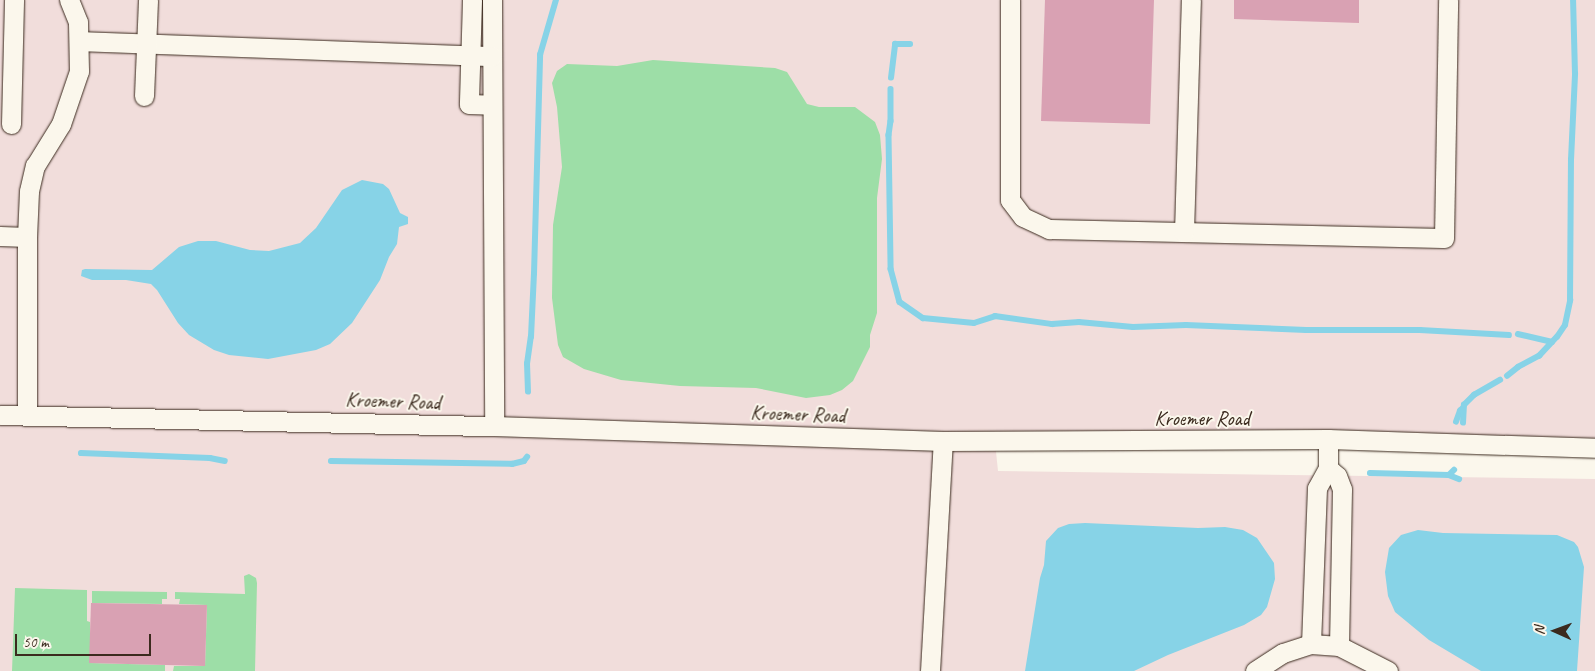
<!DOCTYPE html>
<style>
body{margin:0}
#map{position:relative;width:1595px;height:671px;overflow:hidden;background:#fbf7ec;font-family:Caveat,sans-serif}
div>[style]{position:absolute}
.built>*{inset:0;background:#f1dddb}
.green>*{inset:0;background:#9ddea7}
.water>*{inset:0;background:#87d3e7}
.stream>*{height:5.5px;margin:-2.75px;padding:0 2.75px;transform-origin:2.75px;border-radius:2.75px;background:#87d3e7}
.building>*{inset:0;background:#d9a1b3}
.roads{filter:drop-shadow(0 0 1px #3b2a1e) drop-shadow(0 0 1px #3b2a1e)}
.minor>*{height:19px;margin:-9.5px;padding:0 9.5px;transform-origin:9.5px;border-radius:9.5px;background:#fbf7ec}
span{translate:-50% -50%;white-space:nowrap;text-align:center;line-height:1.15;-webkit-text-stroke:4px #fbf7ec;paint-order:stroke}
.street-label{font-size:20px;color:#3b2a1e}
.north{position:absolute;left:1530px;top:606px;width:50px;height:50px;-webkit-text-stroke:4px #fbf7ec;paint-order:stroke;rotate:272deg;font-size:14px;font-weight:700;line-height:20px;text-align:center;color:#3b2a1e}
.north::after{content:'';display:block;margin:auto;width:18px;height:22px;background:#3b2a1e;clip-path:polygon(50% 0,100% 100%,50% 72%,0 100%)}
.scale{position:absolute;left:15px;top:634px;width:136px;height:22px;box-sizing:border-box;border:2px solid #3b2a1e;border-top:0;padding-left:6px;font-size:15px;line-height:18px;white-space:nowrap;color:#3b2a1e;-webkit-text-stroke:4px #fbf7ec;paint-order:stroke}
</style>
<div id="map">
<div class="built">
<i style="clip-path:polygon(0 0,1595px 0,1595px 448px,995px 442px,998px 471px,1595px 479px,1595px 671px,0 671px)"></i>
</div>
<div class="green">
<i style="clip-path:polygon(653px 60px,775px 68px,787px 72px,807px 104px,819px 107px,855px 107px,875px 122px,880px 135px,882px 159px,877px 198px,877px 313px,870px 335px,870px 347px,853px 381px,842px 390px,830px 395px,806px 398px,756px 388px,680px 386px,621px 380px,584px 369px,563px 357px,558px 345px,552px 298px,553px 225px,562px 167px,557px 107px,552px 83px,557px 71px,567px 64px,617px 66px)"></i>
<i style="clip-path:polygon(249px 574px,256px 578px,257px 583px,255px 671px,173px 671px,174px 666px,205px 666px,207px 605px,179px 604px,180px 599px,175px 599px,175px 592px,245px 594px,244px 576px)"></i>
<i style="clip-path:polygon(15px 588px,87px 590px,87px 621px,90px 622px,90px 663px,165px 665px,165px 671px,12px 671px)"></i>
<i style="clip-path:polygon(92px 591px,167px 592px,167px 599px,162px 599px,162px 604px,92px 603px)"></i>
</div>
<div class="water">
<i style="clip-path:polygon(362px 180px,383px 184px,389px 189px,400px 213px,408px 217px,408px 224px,399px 227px,397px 244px,389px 257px,380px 280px,352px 323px,330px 344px,316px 350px,268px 359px,229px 355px,214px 350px,189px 335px,178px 323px,157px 290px,151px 284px,126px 280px,92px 280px,81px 276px,82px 270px,85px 269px,152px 270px,179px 247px,198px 241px,216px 241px,250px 250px,269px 251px,300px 243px,316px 228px,342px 190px)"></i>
<i style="clip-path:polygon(1085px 523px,1198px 528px,1225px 527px,1243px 530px,1257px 538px,1274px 563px,1275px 579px,1267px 607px,1261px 615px,1244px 625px,1168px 655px,1134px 671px,1025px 671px,1040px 578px,1044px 565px,1046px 541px,1058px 528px,1069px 524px)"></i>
<i style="clip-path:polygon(1418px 530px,1443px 533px,1557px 535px,1574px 542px,1578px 547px,1584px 567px,1577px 671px,1481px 671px,1429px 640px,1395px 612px,1388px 596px,1385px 572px,1389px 548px,1401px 535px)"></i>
</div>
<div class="stream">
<i style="left:891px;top:78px;width:34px;rotate:-83deg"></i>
<i style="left:895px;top:44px;width:15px"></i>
<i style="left:891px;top:89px;width:32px;rotate:90deg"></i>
<i style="left:891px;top:121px;width:14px;rotate:98deg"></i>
<i style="left:889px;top:135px;width:134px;rotate:89.1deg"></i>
<i style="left:891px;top:269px;width:34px;rotate:75deg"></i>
<i style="left:900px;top:302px;width:28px;rotate:35deg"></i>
<i style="left:923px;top:318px;width:51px;rotate:5.6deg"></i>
<i style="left:974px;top:323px;width:22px;rotate:-18deg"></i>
<i style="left:995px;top:316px;width:58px;rotate:8deg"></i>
<i style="left:1052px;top:324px;width:27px;rotate:-4deg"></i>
<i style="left:1079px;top:322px;width:54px;rotate:5.3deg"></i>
<i style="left:1133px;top:327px;width:53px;rotate:-2.2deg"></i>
<i style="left:1186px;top:325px;width:120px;rotate:2.4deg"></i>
<i style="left:1306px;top:330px;width:114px"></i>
<i style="left:1420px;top:330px;width:89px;rotate:3.2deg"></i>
<i style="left:1518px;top:334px;width:35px;rotate:13deg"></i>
<i style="left:1507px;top:376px;width:14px;rotate:-39deg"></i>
<i style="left:1518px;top:367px;width:24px;rotate:-28deg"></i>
<i style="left:1539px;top:356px;width:26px;rotate:-47deg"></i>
<i style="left:1557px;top:337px;width:14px;rotate:-56deg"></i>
<i style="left:1565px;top:325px;width:25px;rotate:-78deg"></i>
<i style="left:1570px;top:301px;width:141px;rotate:-89.6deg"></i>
<i style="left:1571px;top:160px;width:86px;rotate:-87.3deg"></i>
<i style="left:1575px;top:74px;width:74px;rotate:-91.5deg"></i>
<i style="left:528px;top:392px;width:28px;rotate:-92deg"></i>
<i style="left:527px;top:364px;width:27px;rotate:-82deg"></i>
<i style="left:531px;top:337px;width:63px;rotate:-87.3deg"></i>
<i style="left:534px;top:274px;width:219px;rotate:-88.4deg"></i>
<i style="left:540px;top:55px;width:57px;rotate:-73.8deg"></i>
<i style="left:1456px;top:422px;width:12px;rotate:-70deg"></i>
<i style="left:1460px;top:411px;width:4px;rotate:-45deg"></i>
<i style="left:1463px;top:423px;width:18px;rotate:-87deg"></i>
<i style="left:1464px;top:405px;width:14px;rotate:-45deg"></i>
<i style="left:1474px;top:395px;width:30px;rotate:-30deg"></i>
<i style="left:81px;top:453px;width:129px;rotate:2.2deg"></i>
<i style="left:210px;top:458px;width:15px;rotate:11deg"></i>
<i style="left:331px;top:461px;width:181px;rotate:0.9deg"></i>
<i style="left:512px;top:464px;width:12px;rotate:-14deg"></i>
<i style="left:524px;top:461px;width:5px;rotate:-53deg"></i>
<i style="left:1370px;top:473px;width:79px;rotate:1.5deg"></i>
<i style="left:1449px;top:475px;width:11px;rotate:22deg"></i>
<i style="left:1449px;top:475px;width:7px;rotate:-45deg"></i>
</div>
<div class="building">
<i style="clip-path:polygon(1045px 0,1154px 0,1150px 124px,1041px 121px)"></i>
<i style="clip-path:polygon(1234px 0,1359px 0,1359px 23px,1234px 19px)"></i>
<i style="clip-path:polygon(91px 603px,207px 605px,205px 666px,89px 663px)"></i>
</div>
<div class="roads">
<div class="minor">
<i style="left:472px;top:0;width:104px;rotate:91.7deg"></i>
<i style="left:469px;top:104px;width:23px;rotate:2deg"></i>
<i style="left:492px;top:0;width:426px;rotate:89.7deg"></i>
<i style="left:1010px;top:0;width:200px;rotate:90deg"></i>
<i style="left:1010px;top:200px;width:21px;rotate:53deg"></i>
<i style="left:1023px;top:217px;width:29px;rotate:25deg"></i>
<i style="left:1049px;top:229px;width:395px;rotate:1.3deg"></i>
<i style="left:1444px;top:238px;width:238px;rotate:-89deg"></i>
<i style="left:80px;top:41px;width:412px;rotate:2.1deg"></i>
<i style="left:144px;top:96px;width:96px;rotate:-87.6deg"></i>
<i style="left:11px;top:124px;width:124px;rotate:-88.6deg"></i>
<i style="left:1184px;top:232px;width:232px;rotate:-88.3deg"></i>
<i style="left:0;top:236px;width:27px;rotate:2deg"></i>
<i style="left:0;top:415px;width:494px;rotate:1.3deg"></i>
<i style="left:494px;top:426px;width:449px;rotate:1.9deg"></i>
<i style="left:943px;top:441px;width:385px;rotate:-0.3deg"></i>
<i style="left:1328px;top:439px;width:267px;rotate:1.9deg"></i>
<i style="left:27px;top:416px;width:179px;rotate:-90deg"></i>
<i style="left:27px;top:237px;width:46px;rotate:-87.5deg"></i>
<i style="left:29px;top:191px;width:26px;rotate:-77deg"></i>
<i style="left:35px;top:166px;width:49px;rotate:-58.2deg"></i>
<i style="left:61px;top:124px;width:56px;rotate:-71.2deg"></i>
<i style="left:79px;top:71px;width:49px;rotate:-91.2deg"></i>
<i style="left:78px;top:22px;width:24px;rotate:-112deg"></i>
<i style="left:1328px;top:468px;width:12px;rotate:42deg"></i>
<i style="left:1337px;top:476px;width:14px;rotate:69deg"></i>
<i style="left:1342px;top:489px;width:157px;rotate:91.1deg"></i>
<i style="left:1311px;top:644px;width:156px;rotate:-87.8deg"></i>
<i style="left:1317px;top:488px;width:23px;rotate:-61deg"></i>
<i style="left:1328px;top:468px;width:29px;rotate:-90deg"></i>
<i style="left:930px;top:671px;width:230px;rotate:-86.8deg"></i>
<i style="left:1255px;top:671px;width:33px;rotate:-33deg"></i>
<i style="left:1283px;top:653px;width:29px;rotate:-18deg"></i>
<i style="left:1311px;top:644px;width:28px;rotate:4deg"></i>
<i style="left:1339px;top:646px;width:55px;rotate:27deg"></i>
</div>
</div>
<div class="street-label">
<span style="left:393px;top:401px;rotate:2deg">Kroemer Road</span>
<span style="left:798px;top:414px;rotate:2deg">Kroemer Road</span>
<span style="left:1202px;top:418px">Kroemer Road</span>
</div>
<div class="north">N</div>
<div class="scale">50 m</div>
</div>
